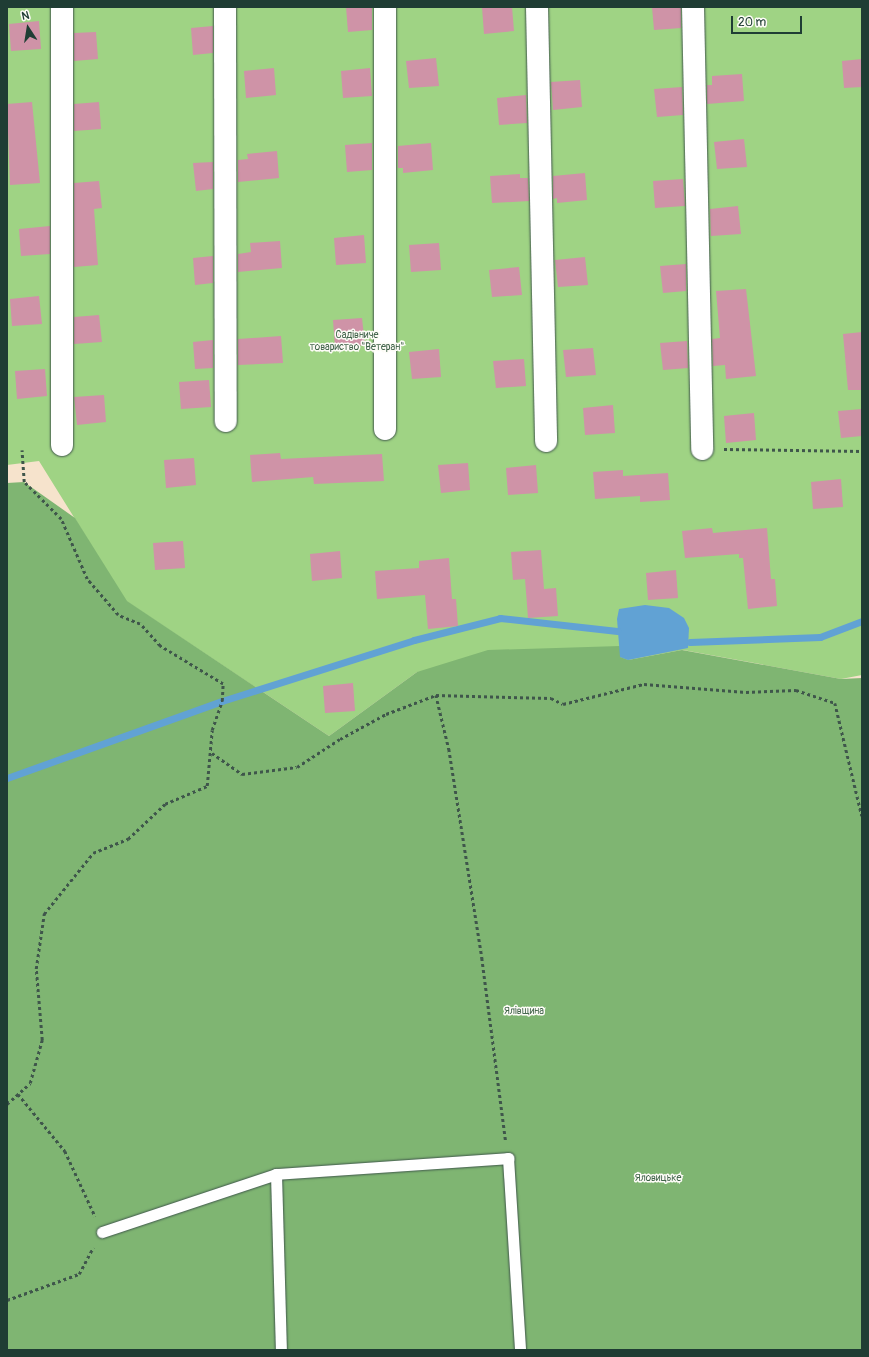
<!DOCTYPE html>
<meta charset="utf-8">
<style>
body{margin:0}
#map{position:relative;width:869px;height:1357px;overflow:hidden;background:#f6e3cc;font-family:Pangolin,sans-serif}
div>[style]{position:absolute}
.green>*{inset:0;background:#9fd384}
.forest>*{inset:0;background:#7fb572}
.water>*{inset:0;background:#61a2d4}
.stream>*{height:7px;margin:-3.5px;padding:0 3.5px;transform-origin:3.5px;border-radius:3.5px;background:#61a2d4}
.building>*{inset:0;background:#cf93a7}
.path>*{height:2.5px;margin-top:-1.25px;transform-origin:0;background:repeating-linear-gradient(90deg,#3f564b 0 3px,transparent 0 6px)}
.roads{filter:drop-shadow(0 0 1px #3f564b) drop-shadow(0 0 1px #3f564b)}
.service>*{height:11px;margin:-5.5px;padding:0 5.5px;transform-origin:5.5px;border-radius:5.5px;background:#fff}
.minor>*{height:22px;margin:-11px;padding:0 11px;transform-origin:11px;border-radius:11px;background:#fff}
span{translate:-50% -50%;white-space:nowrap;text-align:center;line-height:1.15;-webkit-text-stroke:3px #fdfcf7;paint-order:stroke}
.park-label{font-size:10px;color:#3f6248}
.frame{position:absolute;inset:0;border:8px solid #1f3d34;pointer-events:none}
.north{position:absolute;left:8px;top:8px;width:40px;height:40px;-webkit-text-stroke:3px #fdfcf7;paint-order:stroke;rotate:348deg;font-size:11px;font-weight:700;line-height:16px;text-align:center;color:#1f3d34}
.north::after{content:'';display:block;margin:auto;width:14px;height:18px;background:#1f3d34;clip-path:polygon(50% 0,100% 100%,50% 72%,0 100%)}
.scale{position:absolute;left:731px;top:16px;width:71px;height:18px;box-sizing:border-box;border:2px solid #1f3d34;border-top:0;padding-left:5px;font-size:12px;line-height:14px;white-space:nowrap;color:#1f3d34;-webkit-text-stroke:3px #fdfcf7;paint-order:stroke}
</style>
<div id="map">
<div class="green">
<i style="clip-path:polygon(7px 7px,862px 7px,862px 675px,841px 679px,683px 650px,628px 660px,417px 672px,329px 736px,126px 601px,39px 461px,7px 465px)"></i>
</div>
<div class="forest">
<i style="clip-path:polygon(24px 482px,75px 518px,127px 601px,329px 736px,417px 672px,488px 650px,620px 646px,620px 657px,628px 660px,682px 650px,841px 679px,862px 678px,862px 1350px,7px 1350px,7px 483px)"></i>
</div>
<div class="water">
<i style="clip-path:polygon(645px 605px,669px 608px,684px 618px,689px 628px,688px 648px,628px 660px,620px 657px,617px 619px,619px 609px)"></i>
</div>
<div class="stream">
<i style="left:690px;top:642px;width:130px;rotate:-2.2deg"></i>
<i style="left:820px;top:637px;width:45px;rotate:-20.9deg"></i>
<i style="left:7px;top:778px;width:228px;rotate:-19.7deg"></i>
<i style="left:222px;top:701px;width:201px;rotate:-17.6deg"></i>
<i style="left:414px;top:640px;width:89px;rotate:-14.3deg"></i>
<i style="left:500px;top:618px;width:118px;rotate:6.3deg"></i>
</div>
<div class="building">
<i style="clip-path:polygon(346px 7px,372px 7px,372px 30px,348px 32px)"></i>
<i style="clip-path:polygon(482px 7px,512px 7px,514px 31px,484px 34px)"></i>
<i style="clip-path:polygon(652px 7px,681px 7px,681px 28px,654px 30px)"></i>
<i style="clip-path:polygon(39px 21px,41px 49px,11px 51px,9px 24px)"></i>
<i style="clip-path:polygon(213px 26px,213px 53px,193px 55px,191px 28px)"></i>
<i style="clip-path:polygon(96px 32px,98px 59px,74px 61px,74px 33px)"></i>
<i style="clip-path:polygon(436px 58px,439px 86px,409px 88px,406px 61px)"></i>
<i style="clip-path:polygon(862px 59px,862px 87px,844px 88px,842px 61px)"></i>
<i style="clip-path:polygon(274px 68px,276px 95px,246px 98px,244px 71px)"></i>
<i style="clip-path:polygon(370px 68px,372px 96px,343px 98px,341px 71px)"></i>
<i style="clip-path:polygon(742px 74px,744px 101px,707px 104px,707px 85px,712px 85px,712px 76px)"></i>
<i style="clip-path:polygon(580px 80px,582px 107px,553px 110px,551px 82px)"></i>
<i style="clip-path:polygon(682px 87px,683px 115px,657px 117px,654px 89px)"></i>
<i style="clip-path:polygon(526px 95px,527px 123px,499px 125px,497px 98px)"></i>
<i style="clip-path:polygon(32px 102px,40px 183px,10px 185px,7px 104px)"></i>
<i style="clip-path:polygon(99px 102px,101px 129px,74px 131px,74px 104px)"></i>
<i style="clip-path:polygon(744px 139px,747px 167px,717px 169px,714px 142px)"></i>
<i style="clip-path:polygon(372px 143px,372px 170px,347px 172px,345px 145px)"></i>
<i style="clip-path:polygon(431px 143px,433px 170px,403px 173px,403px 168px,398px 168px,398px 146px)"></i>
<i style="clip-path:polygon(277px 151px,279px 178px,238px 182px,238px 160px,248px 159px,247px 154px)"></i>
<i style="clip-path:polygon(213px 162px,213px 189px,196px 191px,193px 163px)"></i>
<i style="clip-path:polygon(585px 173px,587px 200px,557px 203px,557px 198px,553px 199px,553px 176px)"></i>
<i style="clip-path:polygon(520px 174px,520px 178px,528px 178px,529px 201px,492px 203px,490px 176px)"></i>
<i style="clip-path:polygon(683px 179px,685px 206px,655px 208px,653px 181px)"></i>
<i style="clip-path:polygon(99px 181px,102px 208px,94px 209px,98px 265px,74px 267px,74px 183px)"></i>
<i style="clip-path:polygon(738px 206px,741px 234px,711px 236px,710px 209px)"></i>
<i style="clip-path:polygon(50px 226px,50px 254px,21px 256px,19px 229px)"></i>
<i style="clip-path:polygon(364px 235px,366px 263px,336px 265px,334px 238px)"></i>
<i style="clip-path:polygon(280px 241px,282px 268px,238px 272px,238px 254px,251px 252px,250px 243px)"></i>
<i style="clip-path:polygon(439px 243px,441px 270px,411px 272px,409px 245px)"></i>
<i style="clip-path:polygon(213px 256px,213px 283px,195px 285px,193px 258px)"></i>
<i style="clip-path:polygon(585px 257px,588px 285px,558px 287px,555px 260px)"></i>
<i style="clip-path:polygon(686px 264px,686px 291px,663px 293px,660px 266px)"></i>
<i style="clip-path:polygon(519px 267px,522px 295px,492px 297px,489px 270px)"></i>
<i style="clip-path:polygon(746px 289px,756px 376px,726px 379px,725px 365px,713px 366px,712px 339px,720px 338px,716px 291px)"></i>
<i style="clip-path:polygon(39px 296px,42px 324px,12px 326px,10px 299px)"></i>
<i style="clip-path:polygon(99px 315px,102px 342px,74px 344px,74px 317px)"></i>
<i style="clip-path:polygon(362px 318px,365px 345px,335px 348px,333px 320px)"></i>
<i style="clip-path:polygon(862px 332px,862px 390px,848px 390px,843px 334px)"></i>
<i style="clip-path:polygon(281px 336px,283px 363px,238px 365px,238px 339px)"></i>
<i style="clip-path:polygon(213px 340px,213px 368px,195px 369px,193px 342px)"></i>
<i style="clip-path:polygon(687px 341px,688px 368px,663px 370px,660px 343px)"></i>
<i style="clip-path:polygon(593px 348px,596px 375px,566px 377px,563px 350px)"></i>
<i style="clip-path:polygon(439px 349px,441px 377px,412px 379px,409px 352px)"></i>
<i style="clip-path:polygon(524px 359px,526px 386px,496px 388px,493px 361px)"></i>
<i style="clip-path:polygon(45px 369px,47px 396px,17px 399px,15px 371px)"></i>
<i style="clip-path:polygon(209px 380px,211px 407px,181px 409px,179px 382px)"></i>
<i style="clip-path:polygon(104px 395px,106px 422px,77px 425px,74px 397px)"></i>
<i style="clip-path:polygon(613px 405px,615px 433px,585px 435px,583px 408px)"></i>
<i style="clip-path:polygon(862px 409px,862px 436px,841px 438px,838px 411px)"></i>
<i style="clip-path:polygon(754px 413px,756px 440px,726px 443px,724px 416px)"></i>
<i style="clip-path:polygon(280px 453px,281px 459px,382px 454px,384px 481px,314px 484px,313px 477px,252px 482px,250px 455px)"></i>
<i style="clip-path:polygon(194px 458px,196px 485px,166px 488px,164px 460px)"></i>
<i style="clip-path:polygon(468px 463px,470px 490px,441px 493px,438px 465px)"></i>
<i style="clip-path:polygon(536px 465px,538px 493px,508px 495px,506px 468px)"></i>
<i style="clip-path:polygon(623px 470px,623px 476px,668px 473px,670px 500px,640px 502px,640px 496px,595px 499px,593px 472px)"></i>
<i style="clip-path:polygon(841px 479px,843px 507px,813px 509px,811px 482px)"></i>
<i style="clip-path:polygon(712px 528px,713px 533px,767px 528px,771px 579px,775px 579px,777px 606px,748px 609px,743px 558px,739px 558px,739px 554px,685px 558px,682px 531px)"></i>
<i style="clip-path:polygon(183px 541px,185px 568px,155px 570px,153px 543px)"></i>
<i style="clip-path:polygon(541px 550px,544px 589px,556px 588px,558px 616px,528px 618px,525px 579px,513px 580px,511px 552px)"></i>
<i style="clip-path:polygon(340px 551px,342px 578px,312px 581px,310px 554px)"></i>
<i style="clip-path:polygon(449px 558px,452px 599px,456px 599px,458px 626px,428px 629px,425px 595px,377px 599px,375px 571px,419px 568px,419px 561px)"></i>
<i style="clip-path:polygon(676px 570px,678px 598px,648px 600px,646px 573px)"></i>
<i style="clip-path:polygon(353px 683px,355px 711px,325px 713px,323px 686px)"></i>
</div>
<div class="path">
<i style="left:724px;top:449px;width:138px;rotate:0.8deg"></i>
<i style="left:436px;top:695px;width:56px;rotate:76.5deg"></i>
<i style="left:449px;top:749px;width:212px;rotate:81deg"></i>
<i style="left:482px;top:958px;width:186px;rotate:82.6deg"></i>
<i style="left:212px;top:753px;width:37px;rotate:35deg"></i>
<i style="left:242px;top:774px;width:55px;rotate:-7.3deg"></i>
<i style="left:297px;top:767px;width:51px;rotate:-33.1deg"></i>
<i style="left:340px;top:739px;width:52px;rotate:-28.5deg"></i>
<i style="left:386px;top:714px;width:53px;rotate:-20.8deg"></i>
<i style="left:436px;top:695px;width:115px;rotate:1.5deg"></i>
<i style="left:551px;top:698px;width:13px;rotate:27deg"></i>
<i style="left:563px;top:704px;width:83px;rotate:-13.9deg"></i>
<i style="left:644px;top:684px;width:102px;rotate:4.5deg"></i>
<i style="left:746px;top:692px;width:50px;rotate:-2.3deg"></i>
<i style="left:796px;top:690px;width:41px;rotate:18.4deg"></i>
<i style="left:835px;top:703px;width:116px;rotate:76.6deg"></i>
<i style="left:18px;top:1094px;width:74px;rotate:50.5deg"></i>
<i style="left:65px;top:1151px;width:72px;rotate:65.2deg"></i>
<i style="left:7px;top:1104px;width:31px;rotate:-42deg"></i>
<i style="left:30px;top:1083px;width:45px;rotate:-74.4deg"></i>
<i style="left:42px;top:1040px;width:71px;rotate:-94.8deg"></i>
<i style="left:36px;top:969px;width:56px;rotate:-81.7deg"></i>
<i style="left:44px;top:914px;width:78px;rotate:-51.2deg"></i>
<i style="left:93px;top:853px;width:38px;rotate:-22deg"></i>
<i style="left:128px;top:839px;width:51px;rotate:-43.4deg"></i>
<i style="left:165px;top:804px;width:46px;rotate:-23.2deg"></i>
<i style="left:207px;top:786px;width:56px;rotate:-84.9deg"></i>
<i style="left:212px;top:730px;width:31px;rotate:-71deg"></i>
<i style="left:222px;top:701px;width:17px;rotate:-87deg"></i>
<i style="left:223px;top:684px;width:74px;rotate:-148.9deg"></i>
<i style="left:160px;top:646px;width:30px;rotate:-132deg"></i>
<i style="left:140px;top:624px;width:24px;rotate:-158deg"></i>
<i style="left:118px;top:615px;width:48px;rotate:-130.7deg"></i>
<i style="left:87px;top:579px;width:65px;rotate:-113.4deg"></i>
<i style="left:61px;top:519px;width:52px;rotate:-135deg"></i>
<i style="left:24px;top:482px;width:32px;rotate:-94deg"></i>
<i style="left:7px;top:1300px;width:77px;rotate:-19.9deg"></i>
<i style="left:79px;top:1274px;width:30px;rotate:-62deg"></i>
</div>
<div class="roads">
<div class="service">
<i style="left:276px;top:1174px;width:233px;rotate:-3.9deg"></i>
<i style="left:508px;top:1158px;width:192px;rotate:86.4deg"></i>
<i style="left:102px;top:1232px;width:183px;rotate:-18.4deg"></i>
<i style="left:276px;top:1174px;width:176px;rotate:88.4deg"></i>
</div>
<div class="minor">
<i style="left:62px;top:7px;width:438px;rotate:90deg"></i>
<i style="left:225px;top:7px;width:414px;rotate:89.9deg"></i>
<i style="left:385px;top:7px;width:422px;rotate:90deg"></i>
<i style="left:537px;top:7px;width:434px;rotate:88.8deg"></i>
<i style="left:693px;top:7px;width:442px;rotate:88.8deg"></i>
</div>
</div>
<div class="park-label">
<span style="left:357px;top:341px">Садівниче<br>товариство "Ветеран"</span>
<span style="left:524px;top:1012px">Ялівщина</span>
<span style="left:658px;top:1179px">Яловицьке</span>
</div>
<div class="frame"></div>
<div class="north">N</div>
<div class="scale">20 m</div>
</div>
